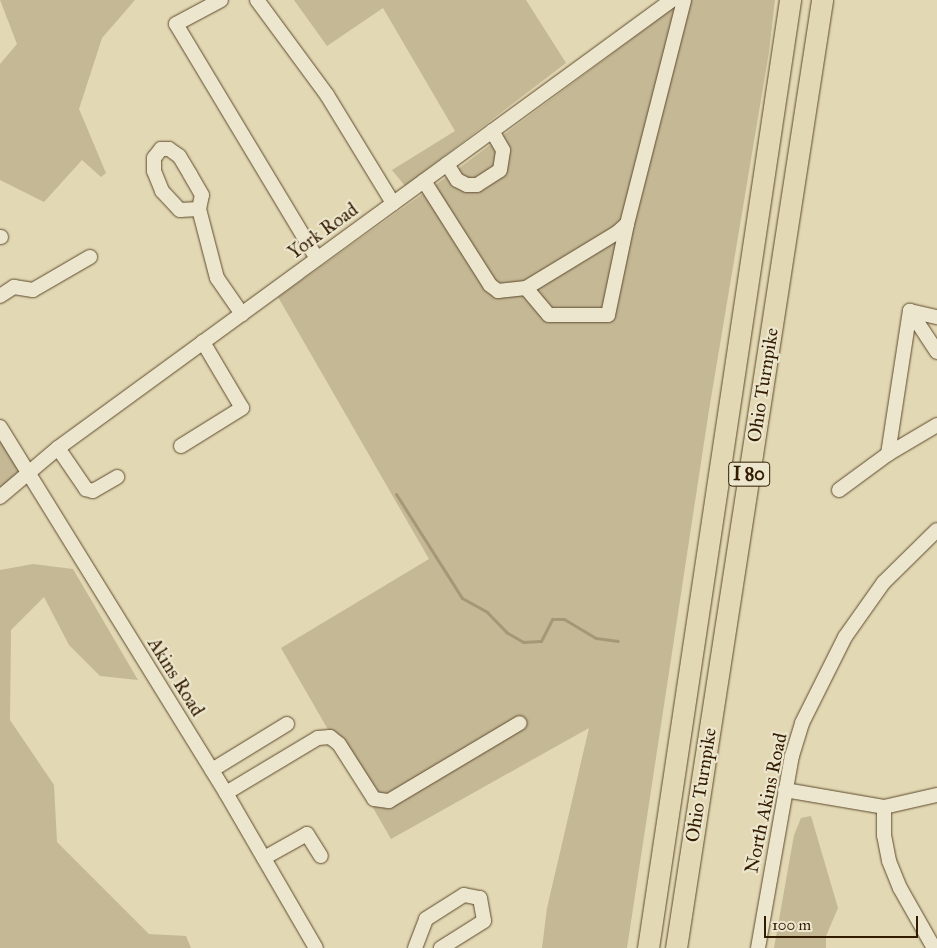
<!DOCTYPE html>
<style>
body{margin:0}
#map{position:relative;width:937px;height:948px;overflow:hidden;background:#e2d8b3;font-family:"IM FELL Great Primer",serif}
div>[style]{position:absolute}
.green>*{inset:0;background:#c4b895}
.stream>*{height:3px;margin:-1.5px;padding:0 1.5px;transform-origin:1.5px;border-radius:1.5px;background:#a69876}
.roads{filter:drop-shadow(0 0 1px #5f4a2d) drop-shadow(0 0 1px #5f4a2d)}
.minor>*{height:14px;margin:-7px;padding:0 7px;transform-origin:7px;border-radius:7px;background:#ece6ce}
.highway>*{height:21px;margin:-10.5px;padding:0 10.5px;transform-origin:10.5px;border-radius:10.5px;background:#e2d8b3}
span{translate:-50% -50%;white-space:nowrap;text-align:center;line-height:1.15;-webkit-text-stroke:4.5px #ece6ce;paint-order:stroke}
.shield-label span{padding:1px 4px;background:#ece6ce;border:1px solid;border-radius:4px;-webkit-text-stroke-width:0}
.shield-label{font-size:18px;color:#331b00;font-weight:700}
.street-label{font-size:19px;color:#331b00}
.scale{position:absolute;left:764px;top:916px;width:154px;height:22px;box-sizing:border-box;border:2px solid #331b00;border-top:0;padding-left:6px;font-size:15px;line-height:18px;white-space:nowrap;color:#331b00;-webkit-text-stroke:4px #ece6ce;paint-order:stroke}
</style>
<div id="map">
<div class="green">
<i style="clip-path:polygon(0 0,135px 0,102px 38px,79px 109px,106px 173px,101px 177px,82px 160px,44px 202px,0 180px,0 64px,17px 44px)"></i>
<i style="clip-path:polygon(294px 0,526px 0,566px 63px,405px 186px,392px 170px,455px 131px,383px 8px,327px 46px)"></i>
<i style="clip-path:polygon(684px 0,775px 0,769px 52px,709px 410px,627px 948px,542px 948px,547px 908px,589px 728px,391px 839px,281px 648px,429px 559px,278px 297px,462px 166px)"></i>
<i style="clip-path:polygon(0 422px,29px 470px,0 497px)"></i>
<i style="clip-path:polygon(33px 564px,73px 569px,138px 680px,100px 676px,69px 645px,44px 597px,11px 630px,10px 720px,54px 785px,57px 842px,149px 934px,186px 936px,191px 948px,0 948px,0 570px)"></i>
<i style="clip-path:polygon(811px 816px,838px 908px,826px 936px,826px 948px,774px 948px,794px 835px,801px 818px)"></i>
</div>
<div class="stream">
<i style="left:396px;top:494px;width:123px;rotate:57.6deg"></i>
<i style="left:462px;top:598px;width:29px;rotate:29deg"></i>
<i style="left:487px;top:612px;width:28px;rotate:46deg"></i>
<i style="left:506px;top:632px;width:20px;rotate:30deg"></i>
<i style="left:523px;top:642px;width:18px;rotate:-3deg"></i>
<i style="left:541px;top:641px;width:25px;rotate:-63deg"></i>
<i style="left:552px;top:619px;width:12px"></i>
<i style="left:564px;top:619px;width:37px;rotate:31deg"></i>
<i style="left:596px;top:638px;width:22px;rotate:8deg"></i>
</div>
<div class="roads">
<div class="minor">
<i style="left:221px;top:0;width:51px;rotate:151.9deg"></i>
<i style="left:176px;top:24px;width:274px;rotate:59deg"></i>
<i style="left:257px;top:0;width:118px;rotate:53.6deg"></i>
<i style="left:327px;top:95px;width:127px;rotate:58.6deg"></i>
<i style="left:447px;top:164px;width:19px;rotate:58deg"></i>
<i style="left:457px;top:180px;width:11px;rotate:27deg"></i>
<i style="left:467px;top:185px;width:10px"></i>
<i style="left:477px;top:185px;width:27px;rotate:-33deg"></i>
<i style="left:500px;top:170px;width:20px;rotate:-81deg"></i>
<i style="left:503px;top:150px;width:22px;rotate:-120deg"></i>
<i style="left:424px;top:181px;width:123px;rotate:57.6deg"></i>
<i style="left:490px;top:285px;width:10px;rotate:37deg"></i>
<i style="left:498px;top:291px;width:28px;rotate:-6deg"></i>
<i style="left:526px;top:288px;width:108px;rotate:-31.3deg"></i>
<i style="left:618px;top:232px;width:12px;rotate:-42deg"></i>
<i style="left:627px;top:224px;width:231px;rotate:-75.7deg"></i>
<i style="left:199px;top:209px;width:14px;rotate:-78deg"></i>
<i style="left:202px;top:195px;width:24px;rotate:-120deg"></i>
<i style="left:190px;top:174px;width:21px;rotate:-121deg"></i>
<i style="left:179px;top:156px;width:12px;rotate:-145deg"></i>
<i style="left:169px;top:149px;width:8px;rotate:180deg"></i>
<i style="left:161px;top:149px;width:11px;rotate:128deg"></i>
<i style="left:154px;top:158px;width:13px;rotate:90deg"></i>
<i style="left:154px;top:171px;width:22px;rotate:68deg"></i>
<i style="left:162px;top:191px;width:26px;rotate:47deg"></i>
<i style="left:180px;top:210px;width:19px;rotate:-3deg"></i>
<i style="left:199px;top:209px;width:71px;rotate:75.4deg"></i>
<i style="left:217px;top:278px;width:44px;rotate:55.2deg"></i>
<i style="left:0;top:237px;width:1px"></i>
<i style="left:526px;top:288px;width:35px;rotate:50deg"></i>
<i style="left:549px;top:315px;width:59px"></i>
<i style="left:608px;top:315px;width:93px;rotate:-78.2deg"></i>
<i style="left:0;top:296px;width:17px;rotate:-33deg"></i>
<i style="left:14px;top:287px;width:19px;rotate:9deg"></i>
<i style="left:33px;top:290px;width:66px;rotate:-30.1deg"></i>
<i style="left:910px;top:311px;width:49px;rotate:56.6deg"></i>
<i style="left:910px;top:311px;width:28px;rotate:13deg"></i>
<i style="left:0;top:427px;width:430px;rotate:58.3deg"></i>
<i style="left:226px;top:793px;width:179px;rotate:59.9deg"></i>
<i style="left:181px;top:446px;width:72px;rotate:-31.9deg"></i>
<i style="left:242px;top:408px;width:77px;rotate:-120.6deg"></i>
<i style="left:58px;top:448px;width:50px;rotate:55.7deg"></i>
<i style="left:86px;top:489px;width:7px;rotate:16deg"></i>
<i style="left:93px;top:491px;width:28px;rotate:-30deg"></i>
<i style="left:888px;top:454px;width:145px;rotate:-81.3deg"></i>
<i style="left:839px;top:490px;width:61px;rotate:-36.3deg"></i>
<i style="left:888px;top:454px;width:57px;rotate:-30.6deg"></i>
<i style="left:0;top:497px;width:76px;rotate:-40.2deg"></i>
<i style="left:58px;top:448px;width:760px;rotate:-36.12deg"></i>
<i style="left:212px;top:770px;width:88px;rotate:-31.5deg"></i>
<i style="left:785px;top:790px;width:100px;rotate:9.7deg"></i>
<i style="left:884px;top:807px;width:54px;rotate:-12.8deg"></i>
<i style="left:226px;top:793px;width:107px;rotate:-30.9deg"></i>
<i style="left:318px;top:738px;width:12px;rotate:-5deg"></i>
<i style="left:330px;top:737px;width:11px;rotate:38deg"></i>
<i style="left:339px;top:744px;width:65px;rotate:57.5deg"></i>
<i style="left:374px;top:799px;width:15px;rotate:8deg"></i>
<i style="left:389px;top:801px;width:152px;rotate:-30.8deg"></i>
<i style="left:884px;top:807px;width:28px;rotate:90deg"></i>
<i style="left:884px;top:835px;width:26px;rotate:79deg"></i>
<i style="left:889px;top:861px;width:29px;rotate:68deg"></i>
<i style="left:900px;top:888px;width:69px;rotate:60.5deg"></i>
<i style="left:264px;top:858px;width:49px;rotate:-29.2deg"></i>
<i style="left:307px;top:834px;width:26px;rotate:58deg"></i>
<i style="left:415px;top:948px;width:31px;rotate:-69deg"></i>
<i style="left:426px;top:919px;width:45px;rotate:-32.3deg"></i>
<i style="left:464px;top:895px;width:16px;rotate:11deg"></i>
<i style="left:480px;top:898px;width:23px;rotate:80deg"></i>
<i style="left:484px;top:921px;width:51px;rotate:147.9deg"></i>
<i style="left:758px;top:948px;width:195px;rotate:-80deg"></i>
<i style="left:792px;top:756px;width:34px;rotate:-73deg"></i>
<i style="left:802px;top:723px;width:96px;rotate:-63.4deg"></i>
<i style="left:845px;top:637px;width:67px;rotate:-54.7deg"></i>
<i style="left:884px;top:582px;width:74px;rotate:-44.5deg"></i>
</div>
<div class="highway">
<i style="left:648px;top:948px;width:959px;rotate:-81.48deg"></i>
<i style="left:676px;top:948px;width:959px;rotate:-81.24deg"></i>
</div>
</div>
<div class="shield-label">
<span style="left:749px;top:474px">I 80</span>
</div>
<div class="street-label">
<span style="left:323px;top:231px;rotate:-36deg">York Road</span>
<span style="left:763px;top:385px;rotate:-81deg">Ohio Turnpike</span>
<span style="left:176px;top:677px;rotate:58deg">Akins Road</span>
<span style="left:701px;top:785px;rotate:-81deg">Ohio Turnpike</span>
<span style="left:766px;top:803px;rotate:-78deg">North Akins Road</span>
</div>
<div class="scale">100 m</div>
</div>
